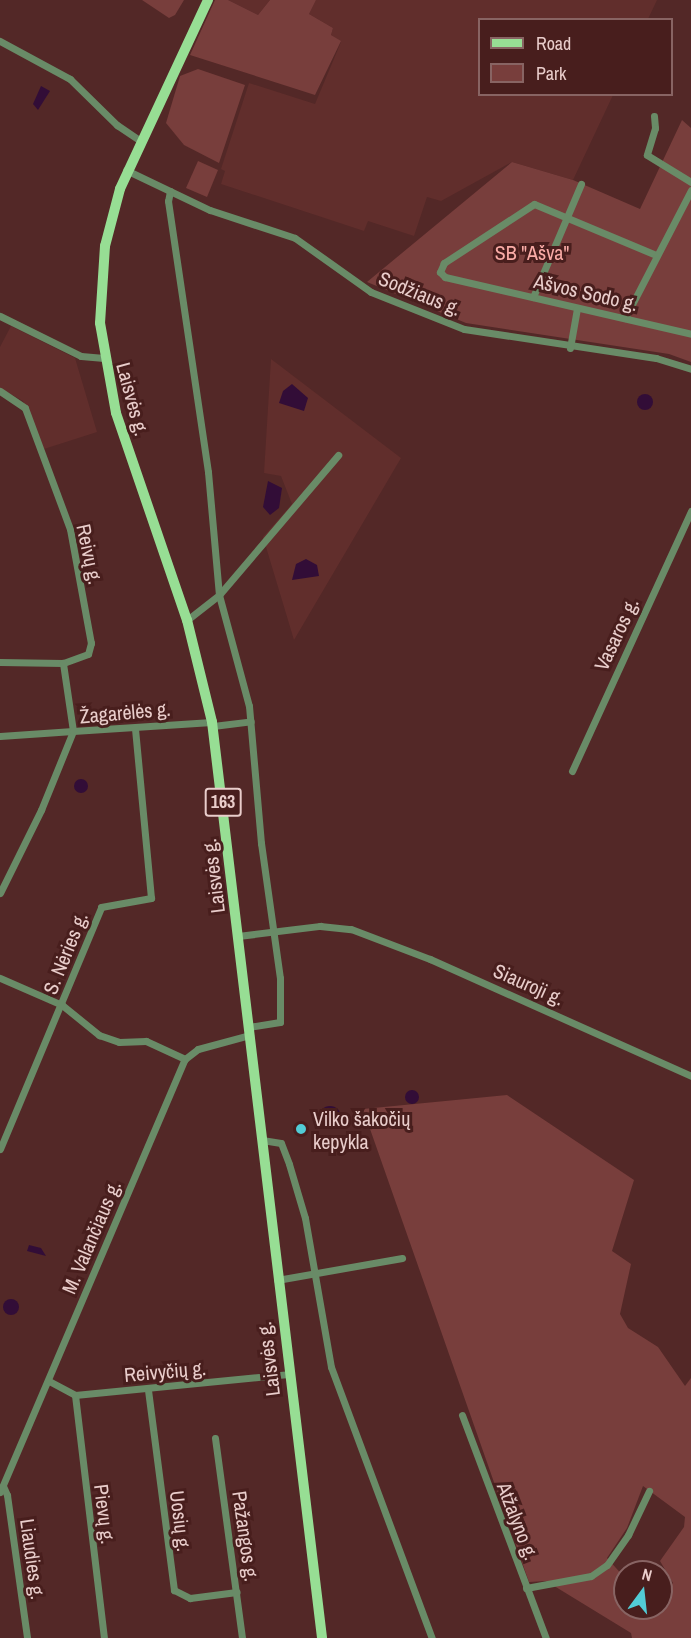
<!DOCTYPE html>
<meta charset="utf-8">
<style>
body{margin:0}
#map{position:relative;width:691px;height:1638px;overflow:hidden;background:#532827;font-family:"Archivo Narrow",sans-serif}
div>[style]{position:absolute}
.built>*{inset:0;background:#612e2c}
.green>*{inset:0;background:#783e3c}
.water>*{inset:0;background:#320d37}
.round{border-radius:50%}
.street>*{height:7px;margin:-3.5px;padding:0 3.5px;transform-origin:3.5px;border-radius:3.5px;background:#698b67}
.primary>*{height:10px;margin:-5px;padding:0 5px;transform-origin:5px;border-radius:5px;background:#97de94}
.dots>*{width:16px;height:16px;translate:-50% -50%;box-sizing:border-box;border:3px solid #481e1d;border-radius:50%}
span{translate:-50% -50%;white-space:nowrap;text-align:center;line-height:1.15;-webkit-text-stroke:6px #481e1d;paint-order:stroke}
.shield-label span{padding:2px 4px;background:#481e1d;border:2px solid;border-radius:4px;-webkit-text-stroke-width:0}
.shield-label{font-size:18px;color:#e9cdcb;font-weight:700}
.park-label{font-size:20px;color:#faaca7}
.street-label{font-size:20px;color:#e9cdcb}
.poi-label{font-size:20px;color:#e9cdcb}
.left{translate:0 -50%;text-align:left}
.legend{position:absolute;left:478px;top:18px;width:195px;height:78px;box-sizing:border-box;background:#481e1d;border:2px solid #886463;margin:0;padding:8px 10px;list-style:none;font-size:18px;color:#e9cdcb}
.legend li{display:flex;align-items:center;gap:12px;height:30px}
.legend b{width:30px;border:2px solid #886463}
.north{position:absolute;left:613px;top:1560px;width:60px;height:60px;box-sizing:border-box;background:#481e1d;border:2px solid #886463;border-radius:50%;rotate:15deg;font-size:16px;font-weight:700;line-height:24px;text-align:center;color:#e9cdcb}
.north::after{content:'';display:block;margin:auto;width:21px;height:27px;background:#52ccd6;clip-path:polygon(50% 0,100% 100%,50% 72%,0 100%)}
</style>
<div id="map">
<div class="built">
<i style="clip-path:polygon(228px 0,270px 0,258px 15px)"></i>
<i style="clip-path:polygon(316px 0,657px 0,648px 19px,480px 20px,480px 94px,613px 95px,573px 180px,512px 162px,441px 201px,427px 197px,414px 236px,368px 221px,364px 231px,221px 184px,225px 171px,221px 169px,249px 83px,315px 104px,341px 42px,331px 35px,333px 28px,309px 14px)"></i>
<i style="clip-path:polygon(11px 326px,75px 358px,97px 432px,44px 449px,23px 401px,0 388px,0 347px)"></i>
<i style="clip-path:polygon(271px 359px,401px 458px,294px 640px,263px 537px,292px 504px,281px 476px,264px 473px)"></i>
</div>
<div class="green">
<i style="clip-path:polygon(142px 0,184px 0,175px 15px,169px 18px)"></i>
<i style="clip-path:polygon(215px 0,228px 0,258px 15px,270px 0,316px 0,309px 14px,333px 28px,331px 35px,341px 41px,315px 95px,190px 55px)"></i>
<i style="clip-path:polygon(198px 69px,245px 85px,219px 163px,184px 145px,166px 123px,180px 76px)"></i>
<i style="clip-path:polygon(682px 120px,691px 128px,691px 362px,669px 354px,466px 323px,367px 282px,512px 162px,573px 180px,640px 209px)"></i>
<i style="clip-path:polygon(198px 161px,218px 170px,207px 197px,186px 188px)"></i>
<i style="clip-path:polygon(evenodd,507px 1095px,634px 1180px,612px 1251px,631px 1264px,620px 1314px,628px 1328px,658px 1347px,685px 1386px,691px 1378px,691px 1638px,632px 1638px,631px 1633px,546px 1581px,529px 1582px,363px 1109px,507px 1095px,643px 1486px,685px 1517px,684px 1527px,660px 1561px,673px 1583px,661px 1596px,661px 1608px,625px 1608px,625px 1578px,607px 1558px,627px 1528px,643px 1486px)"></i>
</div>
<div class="water">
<i style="clip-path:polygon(41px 86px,50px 91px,38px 110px,33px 104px)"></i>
<i style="clip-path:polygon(292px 384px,308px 398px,304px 411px,279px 403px,283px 391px)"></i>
<i class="round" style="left:637px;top:394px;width:16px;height:16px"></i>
<i style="clip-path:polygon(268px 481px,282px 488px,279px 508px,270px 515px,263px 507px)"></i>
<i style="clip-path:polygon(306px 559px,317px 565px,319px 576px,292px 580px,296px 564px)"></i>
<i class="round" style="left:74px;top:779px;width:14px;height:14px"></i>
<i class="round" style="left:405px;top:1090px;width:14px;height:14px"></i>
<i class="round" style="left:319px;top:1106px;width:22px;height:22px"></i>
<i style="clip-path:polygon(29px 1245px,41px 1248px,46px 1256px,27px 1251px)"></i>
<i class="round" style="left:3px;top:1299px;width:16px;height:16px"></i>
</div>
<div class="street">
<i style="left:0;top:41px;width:80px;rotate:28.5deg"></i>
<i style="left:70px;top:79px;width:66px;rotate:44.4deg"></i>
<i style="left:117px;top:125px;width:27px;rotate:34deg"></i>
<i style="left:654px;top:116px;width:12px;rotate:85deg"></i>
<i style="left:655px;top:128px;width:28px;rotate:107deg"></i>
<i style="left:647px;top:155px;width:52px;rotate:31.5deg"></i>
<i style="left:126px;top:170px;width:93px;rotate:25.5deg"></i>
<i style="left:210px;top:210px;width:89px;rotate:18.2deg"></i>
<i style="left:295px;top:238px;width:93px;rotate:35.4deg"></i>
<i style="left:371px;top:292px;width:100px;rotate:21.7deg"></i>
<i style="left:464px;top:329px;width:194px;rotate:8.6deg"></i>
<i style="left:656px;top:358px;width:37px;rotate:17deg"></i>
<i style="left:170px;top:191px;width:10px;rotate:101deg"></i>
<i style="left:168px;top:201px;width:274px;rotate:81.6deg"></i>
<i style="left:208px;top:472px;width:123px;rotate:84.9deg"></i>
<i style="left:219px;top:595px;width:115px;rotate:74.9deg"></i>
<i style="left:249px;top:706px;width:138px;rotate:85deg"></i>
<i style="left:261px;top:843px;width:136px;rotate:82deg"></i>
<i style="left:280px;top:978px;width:44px;rotate:90deg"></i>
<i style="left:280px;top:1022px;width:31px;rotate:171deg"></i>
<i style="left:656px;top:255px;width:132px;rotate:-157.3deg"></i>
<i style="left:534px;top:204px;width:108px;rotate:146.8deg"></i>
<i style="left:444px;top:263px;width:10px;rotate:114deg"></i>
<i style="left:440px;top:272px;width:7px;rotate:45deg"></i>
<i style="left:445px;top:277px;width:253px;rotate:13deg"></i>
<i style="left:533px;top:297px;width:123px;rotate:-67deg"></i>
<i style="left:0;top:316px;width:90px;rotate:26.3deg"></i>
<i style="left:81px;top:356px;width:23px;rotate:5deg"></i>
<i style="left:625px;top:318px;width:144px;rotate:-62.7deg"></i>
<i style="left:570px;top:348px;width:40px;rotate:-80deg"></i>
<i style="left:0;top:391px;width:30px;rotate:34deg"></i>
<i style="left:25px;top:408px;width:129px;rotate:69.6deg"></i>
<i style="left:70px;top:529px;width:116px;rotate:79.6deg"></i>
<i style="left:91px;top:643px;width:11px;rotate:105deg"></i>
<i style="left:88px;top:654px;width:27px;rotate:160deg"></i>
<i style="left:63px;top:663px;width:63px;rotate:-179.1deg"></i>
<i style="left:187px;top:620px;width:41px;rotate:-38deg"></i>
<i style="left:219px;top:595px;width:184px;rotate:-49.6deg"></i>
<i style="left:213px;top:726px;width:38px;rotate:-7deg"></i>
<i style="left:0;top:736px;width:73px;rotate:-3.9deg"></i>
<i style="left:73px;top:731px;width:69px;rotate:-98.4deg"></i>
<i style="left:572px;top:771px;width:286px;rotate:-65.4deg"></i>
<i style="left:0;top:893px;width:93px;rotate:-63.7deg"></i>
<i style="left:41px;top:810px;width:85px;rotate:-67.9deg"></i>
<i style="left:73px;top:731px;width:139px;rotate:-3.7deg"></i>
<i style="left:238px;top:936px;width:83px;rotate:-7deg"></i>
<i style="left:320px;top:926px;width:31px;rotate:6deg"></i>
<i style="left:351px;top:929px;width:85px;rotate:20.8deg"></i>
<i style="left:430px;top:959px;width:286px;rotate:24.1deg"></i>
<i style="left:0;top:978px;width:68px;rotate:23.5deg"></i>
<i style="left:62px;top:1005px;width:48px;rotate:39deg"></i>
<i style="left:99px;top:1035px;width:21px;rotate:19deg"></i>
<i style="left:119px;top:1042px;width:27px;rotate:-2deg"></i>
<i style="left:146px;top:1041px;width:43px;rotate:24.8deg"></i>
<i style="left:262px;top:1140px;width:19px;rotate:9deg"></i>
<i style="left:281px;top:1143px;width:22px;rotate:69deg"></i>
<i style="left:289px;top:1164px;width:56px;rotate:73.5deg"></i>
<i style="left:305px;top:1218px;width:151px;rotate:80.1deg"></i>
<i style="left:331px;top:1367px;width:289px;rotate:69.6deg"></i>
<i style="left:0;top:1149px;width:262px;rotate:-67.3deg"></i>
<i style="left:101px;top:907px;width:51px;rotate:-10.2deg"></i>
<i style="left:151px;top:898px;width:171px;rotate:-95.4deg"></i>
<i style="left:277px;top:1280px;width:127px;rotate:-10deg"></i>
<i style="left:49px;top:1381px;width:30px;rotate:28deg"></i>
<i style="left:75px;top:1395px;width:214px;rotate:-5.6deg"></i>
<i style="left:148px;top:1390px;width:202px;rotate:82.6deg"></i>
<i style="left:174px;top:1590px;width:18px;rotate:27deg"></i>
<i style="left:190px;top:1598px;width:47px;rotate:-7.3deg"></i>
<i style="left:75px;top:1395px;width:245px;rotate:83.2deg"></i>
<i style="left:462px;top:1415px;width:238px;rotate:69.4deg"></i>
<i style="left:215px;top:1438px;width:202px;rotate:82.3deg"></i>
<i style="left:3px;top:1486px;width:10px;rotate:66deg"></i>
<i style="left:7px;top:1495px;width:144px;rotate:82deg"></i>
<i style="left:0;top:1492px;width:471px;rotate:-66.9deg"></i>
<i style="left:185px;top:1059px;width:16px;rotate:-38deg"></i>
<i style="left:198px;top:1049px;width:54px;rotate:-15.1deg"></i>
<i style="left:526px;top:1588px;width:66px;rotate:-10.5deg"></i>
<i style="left:591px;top:1576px;width:19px;rotate:-35deg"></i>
<i style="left:607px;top:1565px;width:37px;rotate:-55deg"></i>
<i style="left:628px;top:1535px;width:49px;rotate:-64.5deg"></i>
</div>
<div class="primary">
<i style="left:208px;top:0;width:208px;rotate:115deg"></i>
<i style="left:120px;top:189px;width:59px;rotate:104.7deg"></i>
<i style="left:105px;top:246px;width:77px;rotate:93.7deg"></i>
<i style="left:100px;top:323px;width:91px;rotate:79.9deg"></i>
<i style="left:116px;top:413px;width:219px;rotate:71.1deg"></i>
<i style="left:187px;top:620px;width:105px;rotate:76.2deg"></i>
<i style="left:212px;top:722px;width:923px;rotate:83.15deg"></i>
</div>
<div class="dots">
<i style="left:301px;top:1129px;background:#52ccd6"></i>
</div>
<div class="shield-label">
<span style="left:223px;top:802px">163</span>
</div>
<div class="park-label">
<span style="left:532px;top:252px">SB "Ašva"</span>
</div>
<div class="street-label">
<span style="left:586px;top:292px;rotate:13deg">Ašvos Sodo g.</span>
<span style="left:420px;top:293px;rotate:22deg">Sodžiaus g.</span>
<span style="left:133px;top:399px;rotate:75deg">Laisvės g.</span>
<span style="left:90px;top:554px;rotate:78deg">Reivų g.</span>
<span style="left:616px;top:634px;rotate:-65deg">Vasaros g.</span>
<span style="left:125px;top:712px;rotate:-5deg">Žagarėlės g.</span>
<span style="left:213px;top:876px;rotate:-97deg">Laisvės g.</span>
<span style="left:65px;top:953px;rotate:-68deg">S. Nėries g.</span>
<span style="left:529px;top:984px;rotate:24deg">Siauroji g.</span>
<span style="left:91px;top:1237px;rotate:-67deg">M. Valančiaus g.</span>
<span style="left:268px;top:1359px;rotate:-97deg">Laisvės g.</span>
<span style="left:165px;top:1371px;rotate:-5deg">Reivyčių g.</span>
<span style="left:105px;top:1514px;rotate:83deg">Pievų g.</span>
<span style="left:181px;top:1521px;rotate:83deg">Uosių g.</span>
<span style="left:518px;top:1521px;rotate:69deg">Atžalyno g.</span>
<span style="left:246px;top:1536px;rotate:82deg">Pažangos g.</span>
<span style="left:33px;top:1559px;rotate:82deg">Liaudies g.</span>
</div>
<div class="poi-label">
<span class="left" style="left:313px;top:1130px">Vilko šakočių<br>kepykla</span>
</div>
<ul class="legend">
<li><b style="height:8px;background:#97de94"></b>Road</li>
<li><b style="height:16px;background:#783e3c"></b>Park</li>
</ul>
<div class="north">N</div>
</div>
